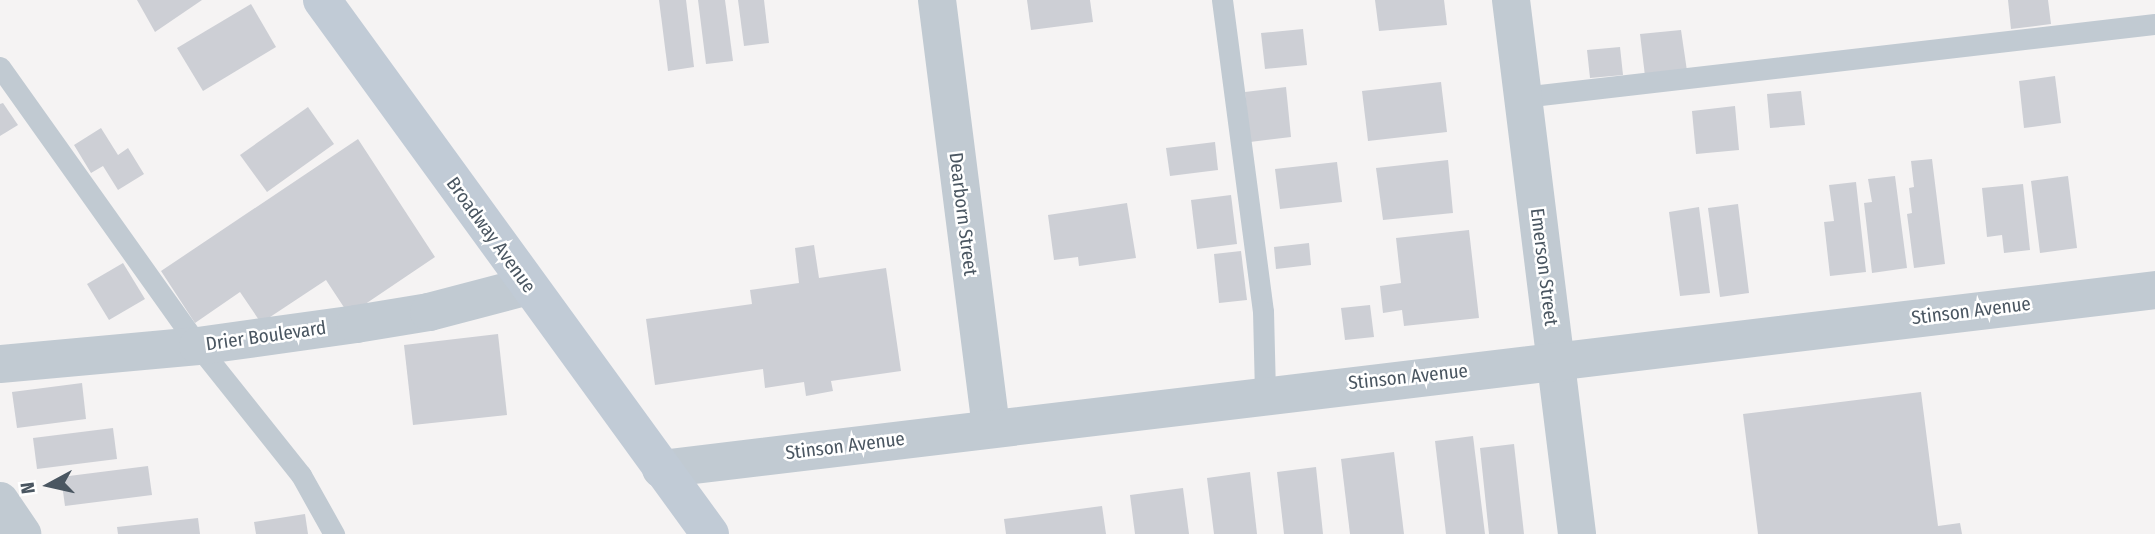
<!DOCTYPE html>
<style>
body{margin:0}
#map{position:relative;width:2155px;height:534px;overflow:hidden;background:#f5f3f3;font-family:"Fira Sans Condensed",sans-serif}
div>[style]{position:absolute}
.building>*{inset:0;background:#cdcfd5}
.lane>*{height:21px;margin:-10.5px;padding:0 10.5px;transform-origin:10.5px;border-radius:10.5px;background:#c1cad2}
.street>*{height:38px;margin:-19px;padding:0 19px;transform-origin:19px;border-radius:19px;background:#c1cad2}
.secondary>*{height:38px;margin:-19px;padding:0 19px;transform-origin:19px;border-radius:19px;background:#c1cbd6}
span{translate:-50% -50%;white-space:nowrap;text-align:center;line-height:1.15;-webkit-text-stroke:5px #fff;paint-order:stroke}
.street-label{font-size:19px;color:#4a5661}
.north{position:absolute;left:14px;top:450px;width:70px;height:70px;-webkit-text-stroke:5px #fff;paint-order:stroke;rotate:262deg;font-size:19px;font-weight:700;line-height:28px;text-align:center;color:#4a5661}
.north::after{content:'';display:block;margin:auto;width:24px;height:32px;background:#4a5661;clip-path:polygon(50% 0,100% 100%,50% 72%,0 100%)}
</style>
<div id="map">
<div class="building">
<i style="clip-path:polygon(137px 0,202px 0,155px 32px)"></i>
<i style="clip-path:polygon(659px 0,686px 0,694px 67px,668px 71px)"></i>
<i style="clip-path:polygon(698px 0,725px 0,733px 61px,706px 64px)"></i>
<i style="clip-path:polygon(738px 0,764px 0,769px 43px,744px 46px)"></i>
<i style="clip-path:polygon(1027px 0,1090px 0,1093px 22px,1031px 30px)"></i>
<i style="clip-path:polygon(1375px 0,1444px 0,1447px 25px,1379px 31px)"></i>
<i style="clip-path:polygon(2008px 0,2048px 0,2051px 24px,2011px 29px)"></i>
<i style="clip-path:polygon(251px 4px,276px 47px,203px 91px,177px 48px)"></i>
<i style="clip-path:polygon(1303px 29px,1307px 65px,1265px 69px,1261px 33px)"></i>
<i style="clip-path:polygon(1681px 30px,1687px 71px,1645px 76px,1640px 34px)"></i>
<i style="clip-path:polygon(1620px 47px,1623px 75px,1590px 78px,1587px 50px)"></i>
<i style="clip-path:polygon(2055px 76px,2061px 123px,2024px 128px,2019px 81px)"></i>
<i style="clip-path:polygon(1441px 82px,1447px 132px,1368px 141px,1362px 91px)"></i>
<i style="clip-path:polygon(1286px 87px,1291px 137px,1250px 142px,1245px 92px)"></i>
<i style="clip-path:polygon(1801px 91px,1805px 125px,1770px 128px,1767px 94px)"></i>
<i style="clip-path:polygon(3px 103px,18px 125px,0 136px,0 104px)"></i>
<i style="clip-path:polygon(1735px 106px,1739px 150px,1696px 154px,1692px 111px)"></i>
<i style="clip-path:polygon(308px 107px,334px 144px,267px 192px,240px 155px)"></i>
<i style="clip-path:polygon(101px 128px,118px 155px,128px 148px,144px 174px,118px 190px,103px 166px,91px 173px,74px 145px)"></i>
<i style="clip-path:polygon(358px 139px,435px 257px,349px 315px,326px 280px,261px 323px,240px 292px,195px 323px,161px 271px)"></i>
<i style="clip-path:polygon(1215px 142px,1218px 170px,1170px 176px,1166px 148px)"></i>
<i style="clip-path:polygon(1932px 159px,1945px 264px,1914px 268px,1907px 214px,1912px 213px,1909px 188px,1914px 187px,1911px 161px)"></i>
<i style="clip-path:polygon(1448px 160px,1453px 213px,1383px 220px,1376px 168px)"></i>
<i style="clip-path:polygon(1337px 162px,1342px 202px,1280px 209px,1275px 169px)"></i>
<i style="clip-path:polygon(1895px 176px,1907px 268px,1872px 273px,1864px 203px,1872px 202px,1868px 179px)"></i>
<i style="clip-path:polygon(2068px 176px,2077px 248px,2040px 253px,2031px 181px)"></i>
<i style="clip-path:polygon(1856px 182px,1866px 272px,1830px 276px,1824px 222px,1834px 221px,1829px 185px)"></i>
<i style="clip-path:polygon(2023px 184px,2030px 250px,2004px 253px,2002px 235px,1987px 237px,1982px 188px)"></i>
<i style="clip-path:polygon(1231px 195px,1237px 244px,1197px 249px,1191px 200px)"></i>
<i style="clip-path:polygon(1127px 203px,1136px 258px,1079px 266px,1078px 257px,1054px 260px,1048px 215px)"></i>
<i style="clip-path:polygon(1738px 204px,1749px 293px,1720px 297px,1708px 208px)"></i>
<i style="clip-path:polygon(1699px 207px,1710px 293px,1680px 296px,1669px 212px)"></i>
<i style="clip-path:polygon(1469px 230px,1479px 318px,1404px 326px,1402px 310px,1383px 313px,1380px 286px,1401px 283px,1396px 238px)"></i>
<i style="clip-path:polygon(1309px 243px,1311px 265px,1276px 269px,1274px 247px)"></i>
<i style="clip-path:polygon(814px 245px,819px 278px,886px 268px,901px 371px,831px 381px,833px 391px,806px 396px,804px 382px,765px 388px,763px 369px,655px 385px,646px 319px,752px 304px,750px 290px,799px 283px,795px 248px)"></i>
<i style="clip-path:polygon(1241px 251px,1247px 300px,1219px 303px,1214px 254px)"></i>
<i style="clip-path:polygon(123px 263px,145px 299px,109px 320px,87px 284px)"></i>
<i style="clip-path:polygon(1370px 305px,1374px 337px,1345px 340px,1341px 308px)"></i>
<i style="clip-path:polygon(498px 334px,507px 415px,413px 425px,404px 345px)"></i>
<i style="clip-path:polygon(82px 383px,86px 419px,17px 428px,12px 392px)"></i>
<i style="clip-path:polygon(1921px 392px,1938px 526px,1960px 523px,1962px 534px,1758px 534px,1743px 414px)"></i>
<i style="clip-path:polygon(113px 428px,117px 459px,37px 469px,33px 438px)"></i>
<i style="clip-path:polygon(1473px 436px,1485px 534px,1446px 534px,1435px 441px)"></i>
<i style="clip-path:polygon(1514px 444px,1524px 534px,1489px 534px,1480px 448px)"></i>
<i style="clip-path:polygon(1394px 452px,1404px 534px,1350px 534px,1341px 459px)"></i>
<i style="clip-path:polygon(148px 466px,152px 495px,65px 506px,61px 477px)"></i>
<i style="clip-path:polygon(1316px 467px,1323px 534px,1284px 534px,1277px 472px)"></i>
<i style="clip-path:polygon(1250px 472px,1257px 534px,1214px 534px,1207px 478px)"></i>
<i style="clip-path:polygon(1183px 488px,1189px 534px,1135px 534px,1130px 495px)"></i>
<i style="clip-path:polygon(1102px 506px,1106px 534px,1006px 534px,1004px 519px)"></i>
<i style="clip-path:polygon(305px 514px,308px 534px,256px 534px,254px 522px)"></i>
<i style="clip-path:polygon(198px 518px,200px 534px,118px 534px,117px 527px)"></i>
</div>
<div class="lane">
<i style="left:1222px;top:0;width:314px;rotate:82.5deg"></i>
<i style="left:1263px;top:311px;width:83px;rotate:88.6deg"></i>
<i style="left:0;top:67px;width:342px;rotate:54.6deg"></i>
<i style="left:198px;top:346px;width:165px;rotate:51.4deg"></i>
<i style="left:301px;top:475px;width:68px;rotate:60.8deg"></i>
<i style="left:1523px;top:97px;width:636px;rotate:-6.59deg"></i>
</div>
<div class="street">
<i style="left:937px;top:0;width:432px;rotate:82.8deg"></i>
<i style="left:1511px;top:0;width:538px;rotate:82.95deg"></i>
<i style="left:0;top:364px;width:199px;rotate:-5.2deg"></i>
<i style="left:198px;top:346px;width:160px;rotate:-7.9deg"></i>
<i style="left:356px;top:324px;width:74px;rotate:-9.3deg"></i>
<i style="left:429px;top:312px;width:102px;rotate:-14.7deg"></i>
<i style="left:661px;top:469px;width:1505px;rotate:-6.83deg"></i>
<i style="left:0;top:501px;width:40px;rotate:56deg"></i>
</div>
<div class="secondary">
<i style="left:322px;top:0;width:660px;rotate:54deg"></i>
</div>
<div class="street-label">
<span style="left:963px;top:214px;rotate:83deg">Dearborn Street</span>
<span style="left:491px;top:235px;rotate:54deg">Broadway Avenue</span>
<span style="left:1544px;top:267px;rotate:83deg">Emerson Street</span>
<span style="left:1971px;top:311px;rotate:-7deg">Stinson Avenue</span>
<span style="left:266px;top:336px;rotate:-8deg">Drier Boulevard</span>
<span style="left:1408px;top:377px;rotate:-6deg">Stinson Avenue</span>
<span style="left:845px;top:446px;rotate:-7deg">Stinson Avenue</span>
</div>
<div class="north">N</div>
</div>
